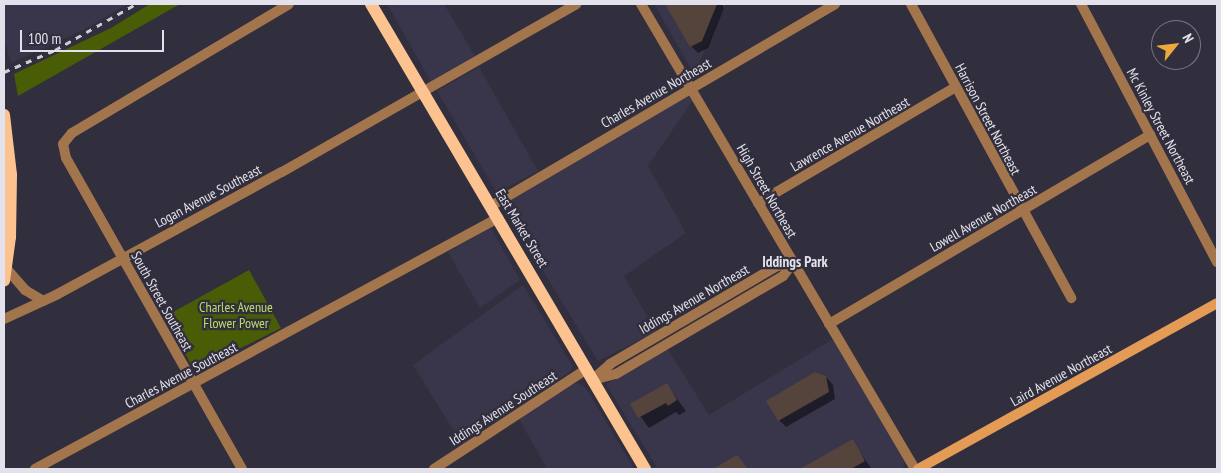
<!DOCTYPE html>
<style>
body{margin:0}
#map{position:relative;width:1221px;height:473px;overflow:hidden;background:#312e3d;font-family:"PT Sans Narrow",sans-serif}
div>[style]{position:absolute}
.built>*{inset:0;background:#39364b}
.green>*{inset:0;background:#495d06}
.shadow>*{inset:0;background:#0007}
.building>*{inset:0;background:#54443b}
.street>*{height:10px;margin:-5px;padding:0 5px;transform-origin:5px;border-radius:5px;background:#a3754c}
.secondary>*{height:10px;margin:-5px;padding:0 5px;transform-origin:5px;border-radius:5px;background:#e49b56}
.primary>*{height:12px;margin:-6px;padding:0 6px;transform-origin:6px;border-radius:6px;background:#fcc391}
.rail>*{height:3px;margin-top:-1.5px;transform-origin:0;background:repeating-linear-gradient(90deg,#ceccd7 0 6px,transparent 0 12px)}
span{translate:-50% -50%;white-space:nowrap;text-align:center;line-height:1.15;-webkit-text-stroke:4.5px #312e3d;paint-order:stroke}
.street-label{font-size:14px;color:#e3e2ec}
.park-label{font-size:14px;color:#bbde68}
.neighbourhood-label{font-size:15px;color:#e3e2ec;font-weight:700}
.frame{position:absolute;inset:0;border:5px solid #e3e2ec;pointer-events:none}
.north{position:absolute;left:1151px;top:20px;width:50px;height:50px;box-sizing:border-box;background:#312e3d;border:1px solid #787683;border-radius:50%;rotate:61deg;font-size:14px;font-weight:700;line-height:20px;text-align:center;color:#e3e2ec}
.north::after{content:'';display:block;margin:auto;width:18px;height:22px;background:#eda83b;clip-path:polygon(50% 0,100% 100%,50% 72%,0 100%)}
.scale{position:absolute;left:20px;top:30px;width:144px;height:22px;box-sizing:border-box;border:2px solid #e3e2ec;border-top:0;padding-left:6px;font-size:15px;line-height:18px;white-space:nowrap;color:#e3e2ec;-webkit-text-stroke:4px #312e3d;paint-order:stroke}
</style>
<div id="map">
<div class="built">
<i style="clip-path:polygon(4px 4px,128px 4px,85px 29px,11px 63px,4px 39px)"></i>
<i style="clip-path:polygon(387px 4px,444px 4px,475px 56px,431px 82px)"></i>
<i style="clip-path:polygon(654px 4px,726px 4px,694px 74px)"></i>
<i style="clip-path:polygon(479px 67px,538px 171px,497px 193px,437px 91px)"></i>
<i style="clip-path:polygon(688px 93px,693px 100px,648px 166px,686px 233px,624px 276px,656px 332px,598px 361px,506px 210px,508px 202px)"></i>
<i style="clip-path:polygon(491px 228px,520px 280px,480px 308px,448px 252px)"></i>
<i style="clip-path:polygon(523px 285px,572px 365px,571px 371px,462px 444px,413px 365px)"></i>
<i style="clip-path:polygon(833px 339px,905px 462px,902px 469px,658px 469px,606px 384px,667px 348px,709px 415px)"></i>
<i style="clip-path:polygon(578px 383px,586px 388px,634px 469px,547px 469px,519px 419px,570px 385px)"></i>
</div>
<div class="green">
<i style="clip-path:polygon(150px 4px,180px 4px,18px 96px,14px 74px,111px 28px)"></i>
<i style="clip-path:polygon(249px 270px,281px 328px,195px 371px,164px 317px)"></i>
</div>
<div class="shadow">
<i style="clip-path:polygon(666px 4px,722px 4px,724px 8px,708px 48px,698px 53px,691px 46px)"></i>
<i style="clip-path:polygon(826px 377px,833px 385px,835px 399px,786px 427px,779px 420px)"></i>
<i style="clip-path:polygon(667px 385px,686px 411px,679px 415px,676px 412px,649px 428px,632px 405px)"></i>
<i style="clip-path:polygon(852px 441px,871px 468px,808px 469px,807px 467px)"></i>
</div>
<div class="building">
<i style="clip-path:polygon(665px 4px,717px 4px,702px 41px,690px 47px)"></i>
<i style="clip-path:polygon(815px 372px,826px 376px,829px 392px,778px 421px,766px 401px)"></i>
<i style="clip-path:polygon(667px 383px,677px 400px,668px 406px,666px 403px,638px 418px,630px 404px)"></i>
<i style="clip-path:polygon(853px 439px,865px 461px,851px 469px,800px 469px)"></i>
<i style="clip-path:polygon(737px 455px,748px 469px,713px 469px)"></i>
</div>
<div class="street">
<i style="left:641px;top:4px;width:540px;rotate:59.49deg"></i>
<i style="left:911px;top:4px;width:335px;rotate:61.4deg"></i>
<i style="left:1081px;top:4px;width:292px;rotate:62.2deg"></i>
<i style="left:758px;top:203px;width:229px;rotate:-30.4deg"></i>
<i style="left:491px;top:206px;width:399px;rotate:-30.4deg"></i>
<i style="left:6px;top:268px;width:29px;rotate:49deg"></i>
<i style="left:25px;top:290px;width:21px;rotate:31deg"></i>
<i style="left:4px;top:319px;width:57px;rotate:-24.8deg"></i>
<i style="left:56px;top:295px;width:257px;rotate:-28.6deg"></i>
<i style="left:282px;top:172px;width:339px;rotate:-29.7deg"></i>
<i style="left:829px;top:324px;width:373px;rotate:-30.5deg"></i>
<i style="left:593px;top:379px;width:23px;rotate:-41deg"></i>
<i style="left:610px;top:364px;width:194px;rotate:-30.4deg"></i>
<i style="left:777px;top:266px;width:16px;rotate:-11deg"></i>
<i style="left:593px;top:380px;width:24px;rotate:-15deg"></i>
<i style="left:616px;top:374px;width:194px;rotate:-30.4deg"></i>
<i style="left:783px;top:276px;width:16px;rotate:-52deg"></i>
<i style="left:35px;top:469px;width:527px;rotate:-28.46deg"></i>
<i style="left:242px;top:469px;width:357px;rotate:-119.5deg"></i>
<i style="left:66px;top:158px;width:14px;rotate:-102deg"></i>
<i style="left:63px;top:144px;width:14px;rotate:-51deg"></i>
<i style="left:72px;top:133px;width:252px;rotate:-30.7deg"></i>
<i style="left:434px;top:469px;width:183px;rotate:-33.2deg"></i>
</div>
<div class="secondary">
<i style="left:918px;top:469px;width:342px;rotate:-29deg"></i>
</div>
<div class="primary">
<i style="left:371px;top:4px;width:540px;rotate:59.49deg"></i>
<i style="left:4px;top:115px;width:60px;rotate:83.3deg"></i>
<i style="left:11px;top:175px;width:62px;rotate:90.9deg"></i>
<i style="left:10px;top:237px;width:44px;rotate:97.8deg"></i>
</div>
<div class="rail">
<i style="left:4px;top:72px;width:56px;rotate:-23.3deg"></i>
<i style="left:55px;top:50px;width:93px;rotate:-29.6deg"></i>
</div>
<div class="street-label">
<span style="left:656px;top:93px;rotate:-30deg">Charles Avenue Northeast</span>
<span style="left:988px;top:119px;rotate:62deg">Harrison Street Northeast</span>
<span style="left:1161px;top:126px;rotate:62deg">Mc Kinley Street Northeast</span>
<span style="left:850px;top:134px;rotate:-30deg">Lawrence Avenue Northeast</span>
<span style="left:767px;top:191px;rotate:60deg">High Street Northeast</span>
<span style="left:208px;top:196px;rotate:-28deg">Logan Avenue Southeast</span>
<span style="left:983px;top:218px;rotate:-30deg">Lowell Avenue Northeast</span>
<span style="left:522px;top:228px;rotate:59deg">East Market Street</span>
<span style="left:694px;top:299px;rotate:-30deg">Iddings Avenue Northeast</span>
<span style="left:162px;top:301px;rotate:61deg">South Street Southeast</span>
<span style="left:181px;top:375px;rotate:-28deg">Charles Avenue Southeast</span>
<span style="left:1061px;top:375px;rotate:-29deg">Laird Avenue Northeast</span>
<span style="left:503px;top:408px;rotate:-33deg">Iddings Avenue Southeast</span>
</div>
<div class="park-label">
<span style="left:236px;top:315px">Charles Avenue<br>Flower Power</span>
</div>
<div class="neighbourhood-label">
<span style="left:795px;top:262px">Iddings Park</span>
</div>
<div class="frame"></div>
<div class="north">N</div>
<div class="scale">100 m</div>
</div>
